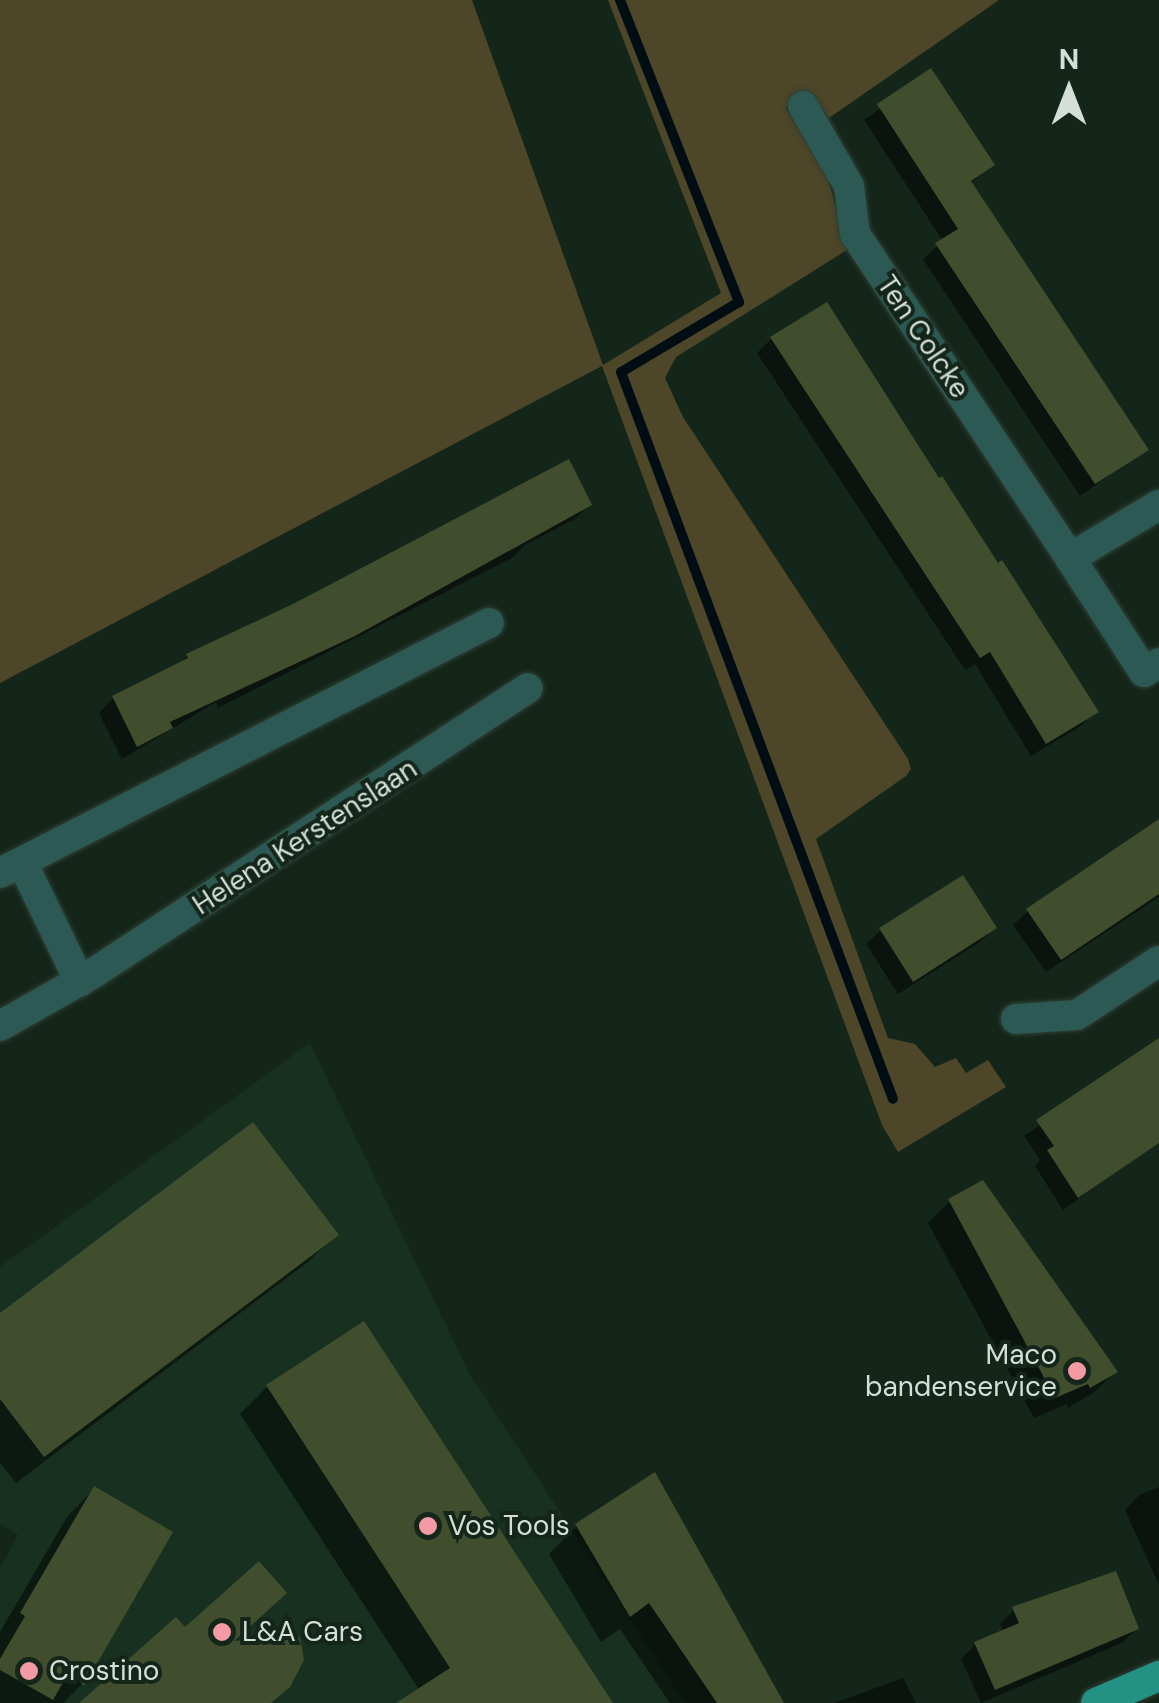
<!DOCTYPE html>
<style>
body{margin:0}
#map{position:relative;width:1159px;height:1703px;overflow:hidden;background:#14251a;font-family:"DM Sans",sans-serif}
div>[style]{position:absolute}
.built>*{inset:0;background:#173020}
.green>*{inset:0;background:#4d4628}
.shadow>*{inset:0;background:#0007}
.stream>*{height:10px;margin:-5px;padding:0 5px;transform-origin:5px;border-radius:5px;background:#000e13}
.building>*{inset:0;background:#414e2e}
.roads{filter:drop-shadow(0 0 2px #2f3f34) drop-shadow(0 0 2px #2f3f34)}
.minor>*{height:30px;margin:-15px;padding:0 15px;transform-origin:15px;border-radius:15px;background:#2c5953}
.major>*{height:30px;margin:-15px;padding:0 15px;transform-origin:15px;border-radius:15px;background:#239285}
.dots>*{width:28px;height:28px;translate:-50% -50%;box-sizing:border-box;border:5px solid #14251a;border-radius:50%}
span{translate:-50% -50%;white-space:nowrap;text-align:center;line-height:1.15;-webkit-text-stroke:8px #14251a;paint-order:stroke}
.street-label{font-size:28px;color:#d4dfd7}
.poi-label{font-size:28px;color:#d4dfd7}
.right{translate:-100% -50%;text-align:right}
.left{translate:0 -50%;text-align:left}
.north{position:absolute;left:1019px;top:40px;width:100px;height:100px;-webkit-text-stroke:8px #14251a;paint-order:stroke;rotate:0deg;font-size:28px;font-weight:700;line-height:40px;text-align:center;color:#d4dfd7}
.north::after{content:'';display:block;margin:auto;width:35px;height:45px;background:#d4dfd7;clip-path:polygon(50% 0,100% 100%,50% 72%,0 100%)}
</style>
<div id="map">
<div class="built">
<i style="clip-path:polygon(310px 1043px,469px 1373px,685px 1703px,0 1703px,0 1568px,18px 1535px,0 1523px,0 1267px)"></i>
</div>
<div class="green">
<i style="clip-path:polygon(0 0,472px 0,603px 365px,721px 293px,608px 0,999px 0,829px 118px,811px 93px,786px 108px,826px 171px,847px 250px,676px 357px,665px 378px,683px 417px,908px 759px,911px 769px,906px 776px,816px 839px,888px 1038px,915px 1044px,935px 1067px,956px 1058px,966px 1073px,988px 1060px,1006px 1087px,898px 1152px,882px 1125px,602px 366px,0 683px)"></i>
</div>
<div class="shadow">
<i style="clip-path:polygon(931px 72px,992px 165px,970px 184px,1146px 449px,1080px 496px,923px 259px,943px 241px,864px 120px)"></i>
<i style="clip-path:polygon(826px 306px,938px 482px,1095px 711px,1081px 726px,1031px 756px,975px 664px,965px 670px,757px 353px,771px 339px)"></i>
<i style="clip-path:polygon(589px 505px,575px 519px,525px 545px,512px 558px,218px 708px,216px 702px,122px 759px,99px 713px,113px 698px,177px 666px,188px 656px)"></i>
<i style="clip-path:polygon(1159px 831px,1159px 897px,1046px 972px,1013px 925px,1028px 911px)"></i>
<i style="clip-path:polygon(994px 928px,980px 942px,898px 994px,866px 944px,881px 930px)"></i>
<i style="clip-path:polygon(1159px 1040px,1159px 1140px,1063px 1210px,1035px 1166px,1040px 1160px,1024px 1136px)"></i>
<i style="clip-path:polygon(950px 1201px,1115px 1372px,1093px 1393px,1068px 1408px,1067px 1404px,1034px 1418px,928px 1223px)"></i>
<i style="clip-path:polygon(336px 1234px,308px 1262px,16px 1483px,0 1463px,0 1316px)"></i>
<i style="clip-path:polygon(267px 1387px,610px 1703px,401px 1703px,420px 1691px,240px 1414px)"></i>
<i style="clip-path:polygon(1159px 1487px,1159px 1585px,1125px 1510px,1139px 1495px)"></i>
<i style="clip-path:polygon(94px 1489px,170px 1532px,82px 1684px,63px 1703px,0 1703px,0 1632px,67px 1517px)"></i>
<i style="clip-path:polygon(577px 1526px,781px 1703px,670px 1703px,620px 1629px,601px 1642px,549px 1554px)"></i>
<i style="clip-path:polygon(1014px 1610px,1136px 1629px,1122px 1643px,981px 1703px,961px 1659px,976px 1644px,1003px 1632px,1000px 1624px)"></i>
<i style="clip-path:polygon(903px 1678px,916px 1703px,834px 1703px)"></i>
</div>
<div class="stream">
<i style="left:620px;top:0;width:325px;rotate:68.5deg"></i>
<i style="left:739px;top:302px;width:137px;rotate:149.3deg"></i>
<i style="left:621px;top:372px;width:776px;rotate:69.49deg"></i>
</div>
<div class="building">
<i style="clip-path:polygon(931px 68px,995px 165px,971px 181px,1149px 450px,1095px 484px,935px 243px,958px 229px,877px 104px)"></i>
<i style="clip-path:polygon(827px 302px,939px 478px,942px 476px,998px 563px,1002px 560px,1099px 712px,1046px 744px,990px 652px,980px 658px,770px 337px)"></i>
<i style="clip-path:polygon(569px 459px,592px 505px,355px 636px,170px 722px,173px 728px,137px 747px,112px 696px,188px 658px,186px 654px,295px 603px)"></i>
<i style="clip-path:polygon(1159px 819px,1159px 894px,1061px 960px,1026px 909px)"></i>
<i style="clip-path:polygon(963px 875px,997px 928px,913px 982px,879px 928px)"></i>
<i style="clip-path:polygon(1159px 1038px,1159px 1143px,1078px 1198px,1047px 1150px,1054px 1146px,1036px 1120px)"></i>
<i style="clip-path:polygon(253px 1122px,339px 1235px,44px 1457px,0 1399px,0 1313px)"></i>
<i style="clip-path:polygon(983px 1180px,1118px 1372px,1090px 1388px,1088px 1384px,1055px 1398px,948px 1199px)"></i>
<i style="clip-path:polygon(364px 1321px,613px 1703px,396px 1703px,450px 1668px,266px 1385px)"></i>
<i style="clip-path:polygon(655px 1472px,784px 1703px,717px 1703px,649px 1603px,630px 1617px,575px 1524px)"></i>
<i style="clip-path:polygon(94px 1486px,173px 1532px,84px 1686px,70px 1670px,53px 1700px,0 1670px,0 1659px,25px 1616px,20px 1613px)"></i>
<i style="clip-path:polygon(259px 1561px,287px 1593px,234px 1641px,300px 1637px,304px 1660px,290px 1687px,271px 1703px,79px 1703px,176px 1617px,185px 1627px)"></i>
<i style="clip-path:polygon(1116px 1571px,1139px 1629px,995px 1690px,974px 1642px,1019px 1623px,1012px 1607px)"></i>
</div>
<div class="roads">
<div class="minor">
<i style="left:803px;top:106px;width:92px;rotate:60.1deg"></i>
<i style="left:849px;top:186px;width:48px;rotate:82.9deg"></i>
<i style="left:855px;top:234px;width:389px;rotate:56.4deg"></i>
<i style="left:1070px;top:558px;width:104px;rotate:-30.8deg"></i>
<i style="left:1070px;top:558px;width:136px;rotate:57deg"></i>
<i style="left:1144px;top:672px;width:17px;rotate:-31deg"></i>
<i style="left:22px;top:862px;width:133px;rotate:64.2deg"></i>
<i style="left:0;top:873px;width:549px;rotate:-27.08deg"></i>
<i style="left:1016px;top:1019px;width:61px;rotate:-3.8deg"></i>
<i style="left:1077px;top:1015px;width:98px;rotate:-33.4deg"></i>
<i style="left:0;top:1026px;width:106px;rotate:-29.5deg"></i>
<i style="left:92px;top:974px;width:521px;rotate:-33.26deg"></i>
</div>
<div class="major">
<i style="left:1096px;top:1703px;width:69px;rotate:-23.2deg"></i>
</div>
</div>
<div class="dots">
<i style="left:1077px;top:1371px;background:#f49aa5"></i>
<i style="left:428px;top:1526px;background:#f49aa5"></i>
<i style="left:222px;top:1632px;background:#f49aa5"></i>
<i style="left:29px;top:1671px;background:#f49aa5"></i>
</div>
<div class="street-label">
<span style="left:923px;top:337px;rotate:56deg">Ten Colcke</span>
<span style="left:305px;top:837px;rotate:-33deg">Helena Kerstenslaan</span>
</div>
<div class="poi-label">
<span class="right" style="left:1057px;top:1371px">Maco<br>bandenservice</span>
<span class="left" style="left:448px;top:1526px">Vos Tools</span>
<span class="left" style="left:242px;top:1632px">L&amp;A Cars</span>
<span class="left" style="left:49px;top:1671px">Crostino</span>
</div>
<div class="north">N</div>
</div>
